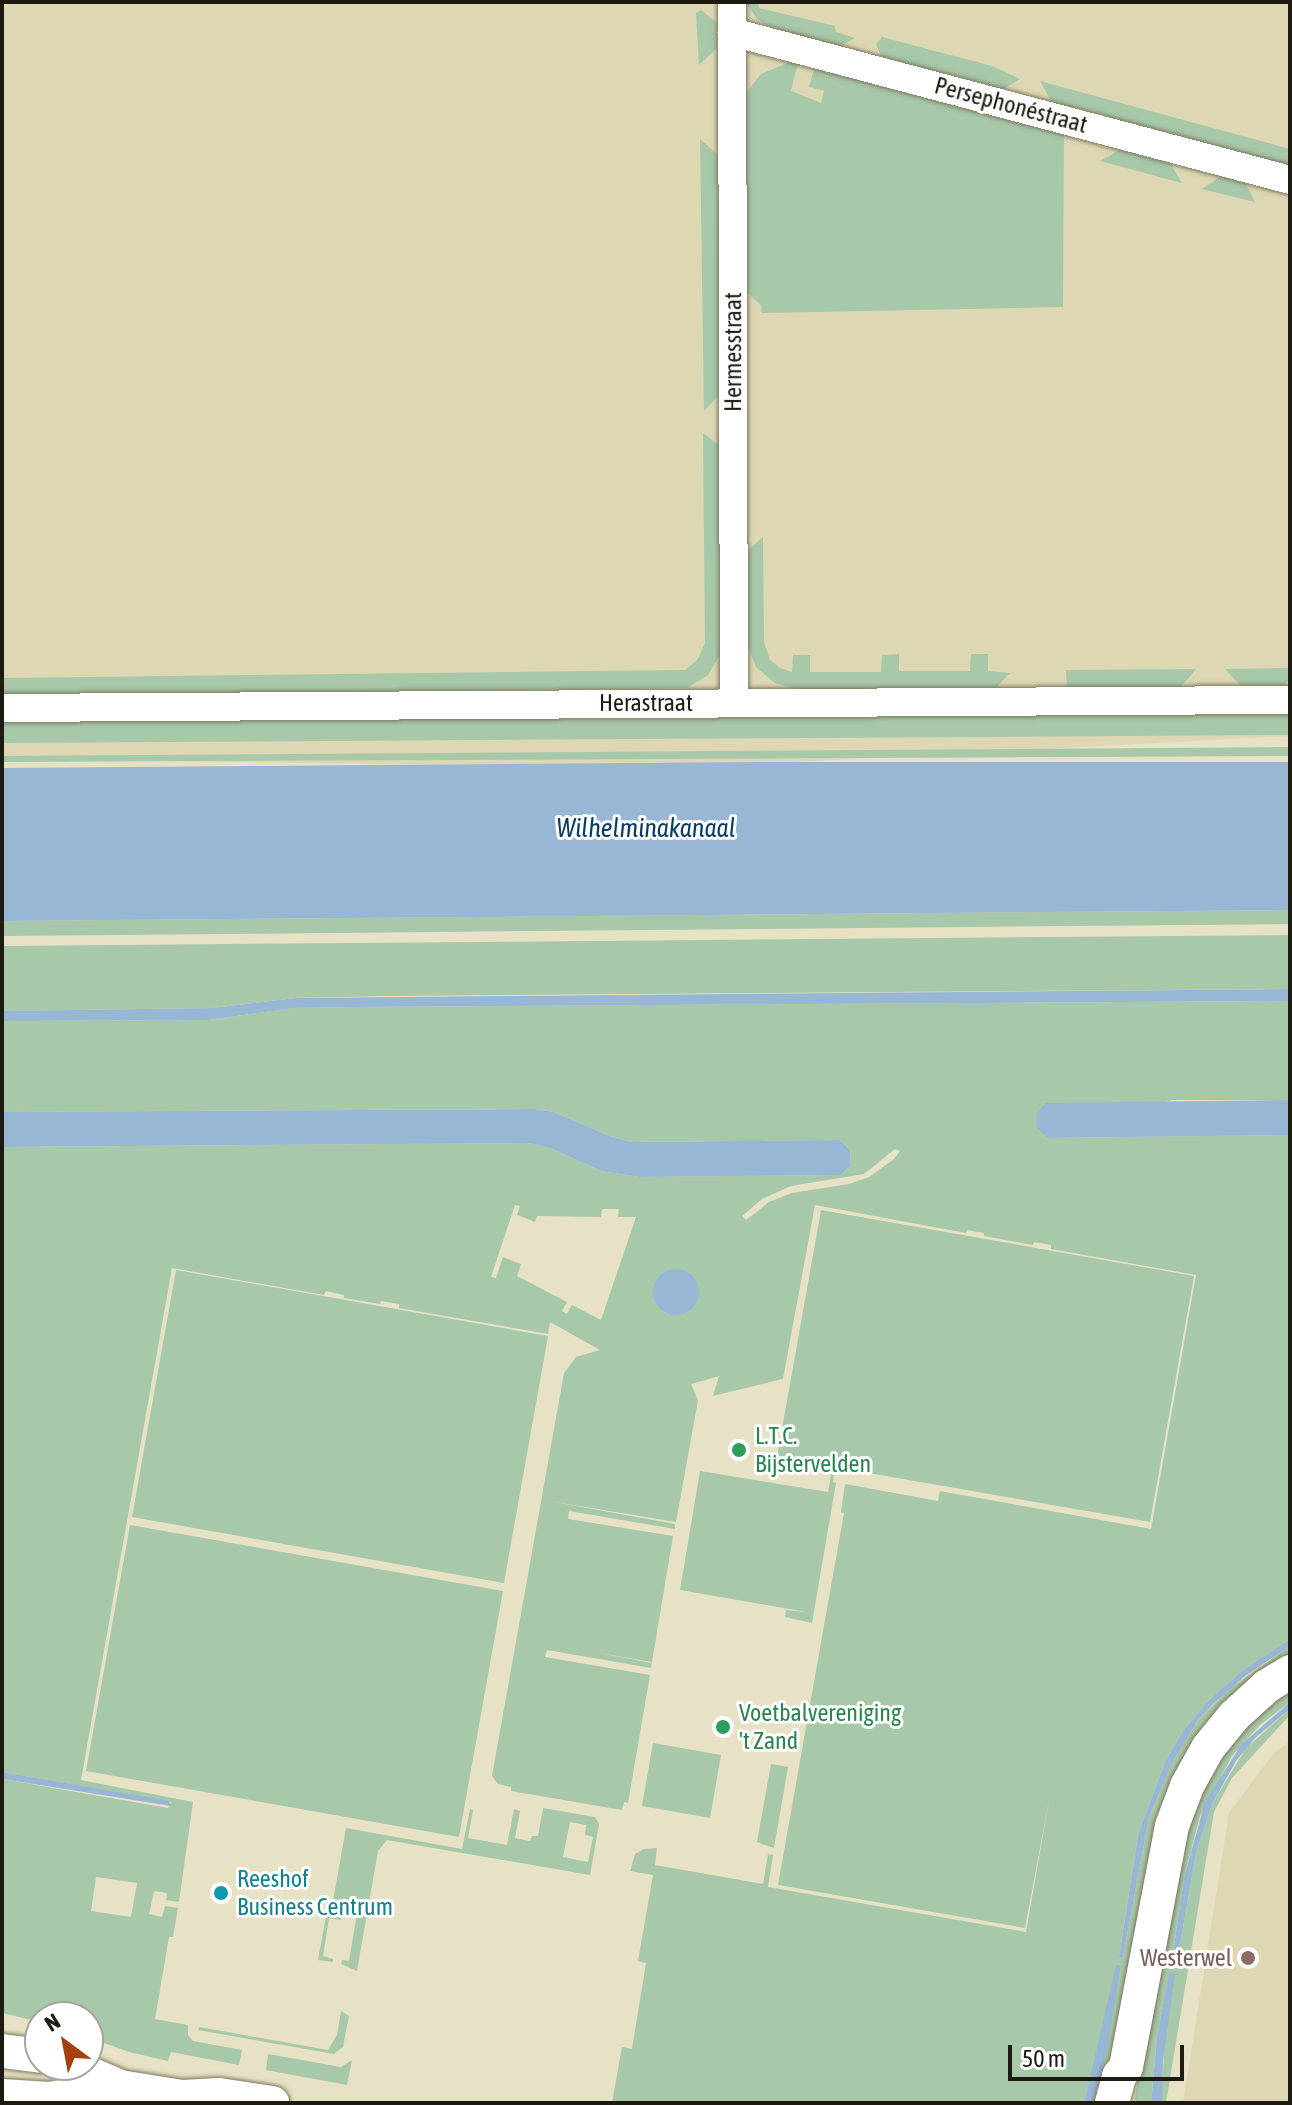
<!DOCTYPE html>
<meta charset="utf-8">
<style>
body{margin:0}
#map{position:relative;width:1292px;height:2105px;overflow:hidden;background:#e7e2c5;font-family:"Asap Condensed",sans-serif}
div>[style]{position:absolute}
.built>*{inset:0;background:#ded7b4}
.green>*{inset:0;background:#a7c8a9}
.water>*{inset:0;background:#97b7d5}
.round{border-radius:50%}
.roads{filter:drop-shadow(0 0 2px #7d785e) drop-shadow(0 0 2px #7d785e)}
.minor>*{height:28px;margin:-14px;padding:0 14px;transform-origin:14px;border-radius:14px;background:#fff}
.tertiary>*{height:34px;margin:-17px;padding:0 17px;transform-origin:17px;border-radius:17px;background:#fff}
.dots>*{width:22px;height:22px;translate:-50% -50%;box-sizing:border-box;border:4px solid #fff;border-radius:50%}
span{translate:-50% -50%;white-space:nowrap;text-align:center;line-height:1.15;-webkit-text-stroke:6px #fff;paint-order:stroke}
.street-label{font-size:24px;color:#1d1b11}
.leisure-label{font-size:24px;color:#27864d}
.left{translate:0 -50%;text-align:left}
.culture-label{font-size:24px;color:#0d838f}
.education-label{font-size:24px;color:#785e54}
.right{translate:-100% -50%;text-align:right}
.water-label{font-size:26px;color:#063d64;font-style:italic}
.frame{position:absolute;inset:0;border:4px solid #1d1b11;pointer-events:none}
.north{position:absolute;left:24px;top:2001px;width:80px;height:80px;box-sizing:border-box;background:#fff;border:2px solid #a5a4a0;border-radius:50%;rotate:328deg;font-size:22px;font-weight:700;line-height:32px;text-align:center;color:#1d1b11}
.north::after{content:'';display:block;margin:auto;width:28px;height:36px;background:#a5400f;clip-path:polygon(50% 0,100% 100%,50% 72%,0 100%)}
.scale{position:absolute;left:1008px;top:2045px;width:176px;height:36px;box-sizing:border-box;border:4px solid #1d1b11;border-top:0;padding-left:10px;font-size:24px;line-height:28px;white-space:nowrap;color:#1d1b11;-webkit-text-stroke:6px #fff;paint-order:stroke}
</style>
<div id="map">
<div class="built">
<i style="clip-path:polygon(2px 2px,1290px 2px,1290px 736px,682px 768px,2px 759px)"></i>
<i style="clip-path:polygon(1290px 1741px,1290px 2103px,1183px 2103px,1229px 1813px,1273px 1754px)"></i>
</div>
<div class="green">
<i style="clip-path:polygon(745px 2px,758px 2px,759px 8px,835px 26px,836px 32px,855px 38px,838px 47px,771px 28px,758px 20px)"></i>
<i style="clip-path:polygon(701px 10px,717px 23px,717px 48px,699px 65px,696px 13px)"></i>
<i style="clip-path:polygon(882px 37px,992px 66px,1020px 79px,1002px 90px,882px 58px,876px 44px)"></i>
<i style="clip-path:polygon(790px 62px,798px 63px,791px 91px,821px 103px,824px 91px,809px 87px,815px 66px,1064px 132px,1063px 307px,762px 313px,761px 305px,744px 290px,746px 93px,761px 74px)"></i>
<i style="clip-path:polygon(1040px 81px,1290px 149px,1290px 167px,1052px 103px)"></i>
<i style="clip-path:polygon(700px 139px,718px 155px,720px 394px,704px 411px)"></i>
<i style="clip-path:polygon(1123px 148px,1169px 161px,1182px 183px,1100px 161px)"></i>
<i style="clip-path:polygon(1223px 175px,1244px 180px,1255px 202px,1202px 189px)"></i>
<i style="clip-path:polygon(703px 433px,720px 446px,720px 655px,708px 675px,687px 688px,2px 696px,2px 678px,685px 670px,698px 659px,705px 643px)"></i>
<i style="clip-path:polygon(763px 537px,764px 642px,770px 660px,780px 668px,792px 672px,793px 655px,810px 655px,810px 672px,881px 672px,882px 655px,899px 654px,899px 671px,970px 671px,971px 654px,988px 654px,988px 671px,1010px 673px,996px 688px,798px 690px,775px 683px,756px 667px,747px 644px,746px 552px)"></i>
<i style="clip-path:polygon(1290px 668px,1290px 679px,1283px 686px,1242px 687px,1225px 669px)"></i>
<i style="clip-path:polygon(1196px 669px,1181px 687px,1067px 688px,1066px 670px)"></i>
<i style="clip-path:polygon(1290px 711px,1290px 735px,2px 743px,2px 720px)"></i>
<i style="clip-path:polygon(1290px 747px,1290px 756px,2px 762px,2px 756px)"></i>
<i style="clip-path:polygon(1290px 910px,1290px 924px,2px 936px,2px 921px)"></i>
<i style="clip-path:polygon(1290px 935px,1290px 989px,387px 996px,296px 998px,212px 1008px,2px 1011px,2px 946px)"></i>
<i style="clip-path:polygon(evenodd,1290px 1001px,1290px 1100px,1172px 1100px,1048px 1138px,1290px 1135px,1290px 1639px,1243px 1670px,1209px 1700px,1183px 1731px,1165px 1762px,1138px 1835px,1119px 1957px,1123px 1957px,1149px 1817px,1171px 1763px,1198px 1720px,1229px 1689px,1290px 1646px,1290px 1658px,1217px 1716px,1107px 2103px,1093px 2103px,1105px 2061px,1117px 1965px,1084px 2103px,612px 2103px,622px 2047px,632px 2049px,646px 1963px,638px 1961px,653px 1875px,630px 1871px,635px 1854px,644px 1849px,657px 1848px,655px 1865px,763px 1884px,768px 1854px,773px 1855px,768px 1887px,1026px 1932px,1050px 1795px,1025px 1928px,778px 1885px,844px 1513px,841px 1512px,845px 1484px,938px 1501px,940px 1491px,1151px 1529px,1196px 1275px,1051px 1249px,1051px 1245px,1034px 1242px,1033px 1245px,984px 1236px,984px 1233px,967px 1230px,966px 1233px,815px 1205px,783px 1379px,713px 1396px,719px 1376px,691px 1384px,698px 1400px,676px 1522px,549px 1501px,675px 1524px,675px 1529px,569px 1511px,568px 1519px,673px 1536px,652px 1662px,593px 1652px,652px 1663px,651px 1668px,547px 1650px,545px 1657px,650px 1675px,628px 1803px,624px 1802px,622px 1810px,511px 1791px,511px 1787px,498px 1784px,492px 1776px,564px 1373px,576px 1357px,600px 1350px,550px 1322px,548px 1334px,399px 1308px,399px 1304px,381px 1301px,380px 1304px,344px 1298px,344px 1295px,326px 1291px,324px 1295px,172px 1268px,81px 1780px,193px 1802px,179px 1902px,166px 1900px,167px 1893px,154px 1891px,149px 1914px,162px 1917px,165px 1906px,178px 1908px,173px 1937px,169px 1937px,155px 2019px,188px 2025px,188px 2035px,193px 2041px,242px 2050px,239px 2065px,171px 2052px,168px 2061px,129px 2052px,88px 2037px,88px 2017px,40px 2017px,40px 2022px,2px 2013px,2px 1779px,168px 1808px,171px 1802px,2px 1772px,2px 1147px,529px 1143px,550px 1148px,601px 1171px,640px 1177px,841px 1175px,851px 1165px,850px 1150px,840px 1140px,632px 1142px,612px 1137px,554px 1112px,535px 1109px,2px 1112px,2px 1021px,208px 1020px,294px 1008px,351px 1007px,1290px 1001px,895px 1149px,900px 1151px,894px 1159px,869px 1177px,849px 1184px,792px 1193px,769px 1202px,746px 1220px,742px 1216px,762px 1199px,791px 1186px,864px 1174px,895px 1149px,1290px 1001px,515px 1205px,520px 1206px,517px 1215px,535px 1222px,537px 1216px,601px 1217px,602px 1209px,619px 1209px,618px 1217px,636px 1217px,601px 1320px,572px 1305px,567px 1314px,562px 1311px,567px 1302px,517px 1276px,521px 1264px,503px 1257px,496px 1278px,491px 1277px,515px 1205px,1290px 1001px,96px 1877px,137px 1883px,131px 1917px,91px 1911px,96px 1877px)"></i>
<i style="clip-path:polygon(821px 1210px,1194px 1276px,1150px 1522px,777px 1457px)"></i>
<i style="clip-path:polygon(176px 1270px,548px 1336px,504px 1583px,132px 1517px)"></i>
<i style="clip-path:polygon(764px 1463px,834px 1475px,833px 1482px,836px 1483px,812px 1623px,785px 1617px,786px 1610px,807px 1612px,680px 1590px,700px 1471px,828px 1492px,831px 1475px)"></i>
<i style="clip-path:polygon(130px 1525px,503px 1591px,459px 1837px,86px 1771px)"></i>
<i style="clip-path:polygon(1290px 1690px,1290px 1702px,1260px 1725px,1232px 1756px,1200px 1816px,1184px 1878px,1171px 1966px,1176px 1967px,1196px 1854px,1212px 1804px,1246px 1748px,1290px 1709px,1290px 1715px,1232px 1778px,1214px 1812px,1166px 2103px,1162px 2103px,1162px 2084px,1169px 1974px,1157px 2037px,1151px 2103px,1134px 2103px,1177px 1852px,1207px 1777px,1239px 1733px)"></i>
<i style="clip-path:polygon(653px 1743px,721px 1755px,710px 1818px,642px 1806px)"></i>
<i style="clip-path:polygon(771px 1764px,788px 1767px,774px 1848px,757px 1842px)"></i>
<i style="clip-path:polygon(evenodd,543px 1808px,595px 1817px,599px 1824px,590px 1875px,387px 1840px,378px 1851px,357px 1971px,341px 1964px,342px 1960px,349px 1961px,357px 1913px,343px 1910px,341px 1920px,329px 1918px,323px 1956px,333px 1959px,333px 1962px,318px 1960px,327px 1911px,331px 1912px,346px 1828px,462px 1849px,470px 1809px,473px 1810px,468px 1838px,507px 1845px,514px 1809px,520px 1811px,515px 1838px,530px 1841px,532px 1836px,538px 1836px,543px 1808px,570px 1822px,586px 1825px,585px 1835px,593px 1837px,588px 1862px,563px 1857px,570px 1822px)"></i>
<i style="clip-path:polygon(341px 2011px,349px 2016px,343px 2047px,334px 2054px,198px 2030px,199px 2027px,328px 2050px,337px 2035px)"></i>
<i style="clip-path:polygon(268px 2054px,341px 2067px,352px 2060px,347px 2085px,266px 2070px)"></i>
</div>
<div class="water">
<i style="clip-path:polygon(763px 762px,1290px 762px,1290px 910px,2px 921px,2px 768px)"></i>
<i style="clip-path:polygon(1290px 989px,1290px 1001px,351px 1007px,294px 1008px,208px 1020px,2px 1021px,2px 1011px,212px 1008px,296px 998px)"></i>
<i style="clip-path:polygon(1290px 1100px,1290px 1135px,1048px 1138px,1037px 1128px,1037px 1113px,1046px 1103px)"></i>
<i style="clip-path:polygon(535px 1109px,554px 1112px,612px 1137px,632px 1142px,840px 1140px,850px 1150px,851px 1165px,841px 1175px,640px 1177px,601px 1171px,550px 1148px,529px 1143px,2px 1147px,2px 1112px)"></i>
<i class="round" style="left:653px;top:1269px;width:46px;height:46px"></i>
<i style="clip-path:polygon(1290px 1639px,1290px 1646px,1246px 1675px,1213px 1704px,1198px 1720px,1171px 1764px,1149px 1817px,1123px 1957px,1119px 1957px,1138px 1835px,1165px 1762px,1183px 1731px,1209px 1700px,1243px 1670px)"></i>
<i style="clip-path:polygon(1290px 1702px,1290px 1709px,1255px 1738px,1236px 1761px,1212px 1804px,1196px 1854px,1176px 1967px,1171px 1967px,1184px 1878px,1205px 1802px,1241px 1745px)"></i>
<i style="clip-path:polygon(2px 1772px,169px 1801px,171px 1806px,2px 1779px)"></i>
<i style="clip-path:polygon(1116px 1965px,1121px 1965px,1105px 2061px,1093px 2103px,1084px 2103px)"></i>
<i style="clip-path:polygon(1169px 1973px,1175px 1974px,1163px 2061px,1162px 2103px,1151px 2103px,1157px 2037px)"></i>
</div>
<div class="roads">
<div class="minor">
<i style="left:732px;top:2px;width:701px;rotate:89.84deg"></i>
<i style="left:732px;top:32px;width:577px;rotate:14.85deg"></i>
<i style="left:2px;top:708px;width:1288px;rotate:-0.36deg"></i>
</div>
<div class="tertiary">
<i style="left:2px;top:2051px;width:38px;rotate:7deg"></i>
<i style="left:70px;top:2065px;width:55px;rotate:23.7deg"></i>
<i style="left:120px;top:2087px;width:63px;rotate:9.2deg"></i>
<i style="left:182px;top:2097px;width:37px;rotate:-3deg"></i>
<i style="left:219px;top:2095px;width:54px;rotate:8.6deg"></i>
<i style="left:2px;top:2096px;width:47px;rotate:3.7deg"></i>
<i style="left:49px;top:2099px;width:72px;rotate:-9.6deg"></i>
<i style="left:1112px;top:2103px;width:28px;rotate:-75deg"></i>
<i style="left:1119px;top:2076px;width:11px;rotate:-52deg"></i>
<i style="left:1126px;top:2067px;width:245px;rotate:-79.2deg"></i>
<i style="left:1172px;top:1826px;width:43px;rotate:-69.4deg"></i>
<i style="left:1187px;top:1786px;width:43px;rotate:-61.1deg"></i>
<i style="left:1208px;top:1748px;width:41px;rotate:-50.9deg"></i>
<i style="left:1234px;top:1716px;width:45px;rotate:-42.3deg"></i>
<i style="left:1267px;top:1686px;width:27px;rotate:-31deg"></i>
</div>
</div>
<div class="dots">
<i style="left:739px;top:1450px;background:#2e9e5b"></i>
<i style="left:723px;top:1727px;background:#2e9e5b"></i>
<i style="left:221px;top:1893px;background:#0f9aa8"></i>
<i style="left:1248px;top:1958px;background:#8d6e63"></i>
</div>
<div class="street-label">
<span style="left:1011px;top:105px;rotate:15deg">Persephonéstraat</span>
<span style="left:733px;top:352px;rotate:-90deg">Hermesstraat</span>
<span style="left:646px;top:703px">Herastraat</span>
</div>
<div class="leisure-label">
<span class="left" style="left:755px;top:1450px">L.T.C.<br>Bijstervelden</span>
<span class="left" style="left:739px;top:1727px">Voetbalvereniging<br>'t Zand</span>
</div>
<div class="culture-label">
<span class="left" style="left:237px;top:1893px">Reeshof<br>Business Centrum</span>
</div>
<div class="education-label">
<span class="right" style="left:1232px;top:1958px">Westerwel</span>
</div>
<div class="water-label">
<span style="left:646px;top:829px">Wilhelminakanaal</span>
</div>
<div class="frame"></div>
<div class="north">N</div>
<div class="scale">50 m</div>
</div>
